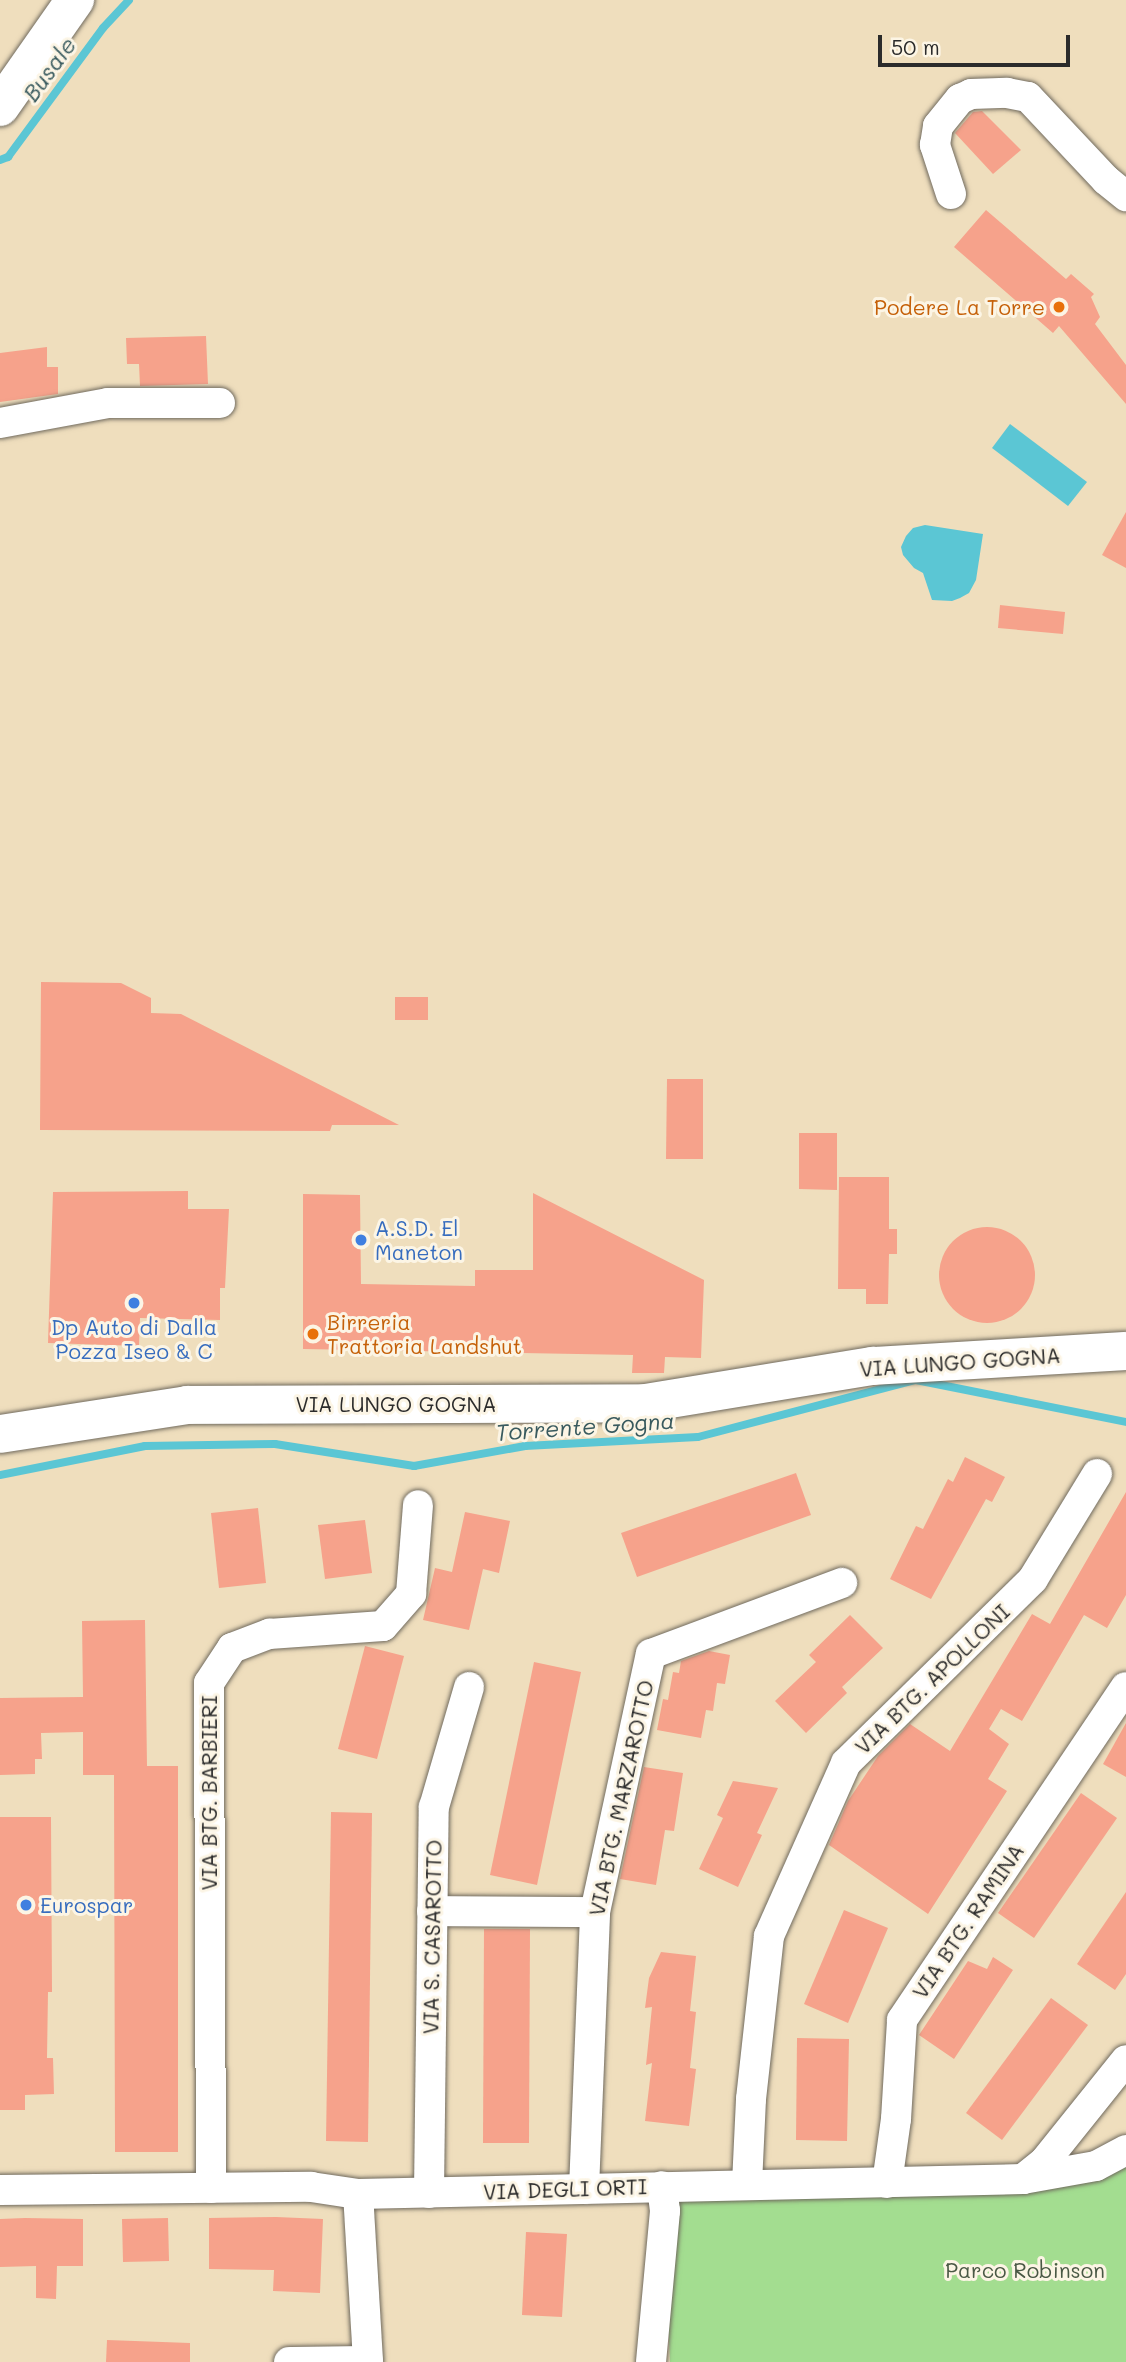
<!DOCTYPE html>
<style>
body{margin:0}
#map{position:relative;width:1126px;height:2362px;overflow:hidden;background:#efdebd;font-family:Mali,sans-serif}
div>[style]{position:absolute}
.green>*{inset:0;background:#a3dd90}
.water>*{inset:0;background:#5bc6d4}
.stream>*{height:8px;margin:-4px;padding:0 4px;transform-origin:4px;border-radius:4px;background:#5bc6d4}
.building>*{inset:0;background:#f6a28b}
.round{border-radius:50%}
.roads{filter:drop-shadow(0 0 2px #706a5e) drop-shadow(0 0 2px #706a5e)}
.street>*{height:30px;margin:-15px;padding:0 15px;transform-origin:15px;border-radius:15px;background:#fff}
.secondary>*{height:38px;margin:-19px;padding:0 19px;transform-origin:19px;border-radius:19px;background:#fff}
.dots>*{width:19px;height:19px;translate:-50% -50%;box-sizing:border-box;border:4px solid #fcf5e5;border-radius:50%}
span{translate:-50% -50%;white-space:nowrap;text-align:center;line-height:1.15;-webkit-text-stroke:6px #fcf5e5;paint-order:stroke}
.food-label{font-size:21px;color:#c56008}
.right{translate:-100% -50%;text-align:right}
.left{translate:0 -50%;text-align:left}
.shop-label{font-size:21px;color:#366cbe}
.street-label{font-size:21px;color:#2b2b2b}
.park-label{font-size:21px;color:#495844}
.water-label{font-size:23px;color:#395a5e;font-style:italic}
.scale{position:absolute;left:878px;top:35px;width:192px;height:32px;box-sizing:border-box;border:4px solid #2b2b2b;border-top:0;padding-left:9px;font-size:21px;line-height:24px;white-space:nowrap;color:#2b2b2b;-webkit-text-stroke:5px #fcf5e5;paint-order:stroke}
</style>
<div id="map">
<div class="green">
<i style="clip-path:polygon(1126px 2150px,1126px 2362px,670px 2362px,663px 2198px,1023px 2179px)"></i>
</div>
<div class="water">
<i style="clip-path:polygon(1010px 424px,1087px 482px,1068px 506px,992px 448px)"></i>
<i style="clip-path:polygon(925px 525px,983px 534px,976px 580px,969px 593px,960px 598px,952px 601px,932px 600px,923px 573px,914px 568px,903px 555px,901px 547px,906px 536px,913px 528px)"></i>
</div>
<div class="stream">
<i style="left:0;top:160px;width:9px;rotate:-21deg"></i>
<i style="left:8px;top:157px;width:160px;rotate:-53.6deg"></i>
<i style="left:103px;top:28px;width:38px;rotate:-47deg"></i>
<i style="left:0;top:1475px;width:148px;rotate:-11.3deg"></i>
<i style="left:145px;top:1446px;width:130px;rotate:-0.9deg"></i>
<i style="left:275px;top:1444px;width:141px;rotate:9deg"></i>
<i style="left:414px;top:1466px;width:113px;rotate:-10.2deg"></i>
<i style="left:525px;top:1446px;width:173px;rotate:-3deg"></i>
<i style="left:698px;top:1437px;width:225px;rotate:-14.7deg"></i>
<i style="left:916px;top:1380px;width:214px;rotate:11.3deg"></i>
</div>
<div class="building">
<i style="clip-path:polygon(982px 111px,1021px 150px,993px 174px,955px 133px,973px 112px)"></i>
<i style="clip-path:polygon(986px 210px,1066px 279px,1071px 274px,1094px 294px,1091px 297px,1100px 317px,1095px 324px,1126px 365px,1126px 404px,1059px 326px,1053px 333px,954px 247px)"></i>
<i style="clip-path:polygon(206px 336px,208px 384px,140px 386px,139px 364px,127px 364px,126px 338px)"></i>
<i style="clip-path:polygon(47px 347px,47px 367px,58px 367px,58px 394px,0 402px,0 353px)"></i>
<i style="clip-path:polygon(1126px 512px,1126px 568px,1102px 555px)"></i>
<i style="clip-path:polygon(1000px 605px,1065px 612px,1063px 634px,998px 628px)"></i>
<i style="clip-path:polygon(41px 982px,121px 983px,151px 998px,151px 1013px,181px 1014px,399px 1125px,332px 1125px,330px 1131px,40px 1130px)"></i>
<i style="clip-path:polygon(395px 997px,428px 997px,428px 1020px,395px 1020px)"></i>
<i style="clip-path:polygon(667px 1079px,703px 1079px,703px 1159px,666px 1159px)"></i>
<i style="clip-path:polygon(799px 1133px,837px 1133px,837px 1190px,799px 1189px)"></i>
<i style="clip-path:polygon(839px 1177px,889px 1177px,889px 1229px,897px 1229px,897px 1254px,889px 1254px,888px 1304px,866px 1304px,866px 1289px,838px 1289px)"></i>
<i style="clip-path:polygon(188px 1191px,188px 1209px,229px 1209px,225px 1288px,220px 1288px,220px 1320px,140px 1318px,139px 1346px,48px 1343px,53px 1192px)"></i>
<i style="clip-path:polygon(533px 1193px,704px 1280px,701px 1358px,665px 1357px,664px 1373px,632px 1373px,633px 1355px,303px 1349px,303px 1194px,360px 1195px,361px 1284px,475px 1286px,475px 1270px,533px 1270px)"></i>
<i class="round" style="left:939px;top:1227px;width:96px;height:96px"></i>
<i style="clip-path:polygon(965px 1457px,1005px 1477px,992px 1502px,986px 1499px,931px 1599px,890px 1579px,916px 1526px,923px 1529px,948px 1479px,953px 1482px)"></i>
<i style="clip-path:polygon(796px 1473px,811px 1515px,637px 1577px,621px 1533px)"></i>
<i style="clip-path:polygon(1126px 1492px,1126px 1595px,1107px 1628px,1084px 1615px,1022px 1721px,1001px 1709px,989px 1729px,1009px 1744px,988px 1779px,1007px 1791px,928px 1914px,829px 1845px,848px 1801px,878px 1756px,910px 1724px,950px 1751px,1032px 1614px,1050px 1624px)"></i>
<i style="clip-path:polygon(258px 1508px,266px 1583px,219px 1588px,211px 1513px)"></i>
<i style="clip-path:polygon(465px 1512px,510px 1521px,499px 1573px,483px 1569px,469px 1630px,423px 1620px,435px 1568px,452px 1572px)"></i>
<i style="clip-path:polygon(365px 1520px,372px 1573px,325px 1579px,318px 1525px)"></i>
<i style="clip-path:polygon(850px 1615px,883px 1648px,842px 1687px,847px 1693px,806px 1733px,775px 1701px,816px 1662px,809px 1655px)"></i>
<i style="clip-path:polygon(145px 1620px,147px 1766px,178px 1766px,178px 2152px,115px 2152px,114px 1775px,83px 1775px,83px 1732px,41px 1733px,42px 1759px,35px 1759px,35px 1774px,0 1775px,0 1698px,83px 1697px,82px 1621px)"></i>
<i style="clip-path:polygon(365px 1646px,404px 1656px,377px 1759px,338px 1749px)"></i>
<i style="clip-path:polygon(709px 1651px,730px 1655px,725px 1684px,717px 1683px,713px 1711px,706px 1710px,701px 1738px,657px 1730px,663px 1699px,668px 1700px,673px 1672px,679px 1673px,681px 1661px)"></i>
<i style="clip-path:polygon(534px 1662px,581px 1672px,537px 1885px,490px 1875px)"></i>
<i style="clip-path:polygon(1126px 1723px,1126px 1777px,1103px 1764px)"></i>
<i style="clip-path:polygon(644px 1767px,683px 1773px,674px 1831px,665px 1830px,656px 1885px,620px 1879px)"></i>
<i style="clip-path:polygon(733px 1781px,778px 1788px,757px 1833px,762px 1835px,738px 1887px,699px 1869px,723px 1818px,717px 1815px)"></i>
<i style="clip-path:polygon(1081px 1793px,1117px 1818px,1034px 1938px,998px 1913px)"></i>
<i style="clip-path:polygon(331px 1812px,372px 1813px,368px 2142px,326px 2141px)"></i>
<i style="clip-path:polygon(0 1817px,51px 1817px,52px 1992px,48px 1992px,47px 2058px,53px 2058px,54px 2094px,25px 2095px,25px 2110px,0 2110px)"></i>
<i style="clip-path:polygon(1126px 1892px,1126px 1974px,1115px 1990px,1077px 1964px)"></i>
<i style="clip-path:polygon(844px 1910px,888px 1928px,848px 2023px,804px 2004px)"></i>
<i style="clip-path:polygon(484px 1929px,530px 1929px,529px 2143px,483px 2143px)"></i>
<i style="clip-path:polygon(661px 1952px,696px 1956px,690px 2011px,696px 2012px,690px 2068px,696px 2069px,689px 2126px,645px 2121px,652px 2063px,646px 2065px,652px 2007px,645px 2008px,649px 1978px)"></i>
<i style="clip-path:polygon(993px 1957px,1013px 1970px,954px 2059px,919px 2035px,968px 1961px,987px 1969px)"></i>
<i style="clip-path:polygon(1051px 1998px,1088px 2025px,1002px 2140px,966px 2113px)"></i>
<i style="clip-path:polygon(797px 2038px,849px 2039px,847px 2141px,796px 2140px)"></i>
<i style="clip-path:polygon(276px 2217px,323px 2219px,320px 2293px,273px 2291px,274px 2270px,209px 2269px,209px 2218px)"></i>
<i style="clip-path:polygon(25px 2218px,83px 2219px,83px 2266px,57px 2266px,56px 2299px,36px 2298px,36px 2266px,0 2267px,0 2219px)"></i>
<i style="clip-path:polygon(168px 2218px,169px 2261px,123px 2262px,122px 2219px)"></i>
<i style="clip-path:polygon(526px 2232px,567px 2234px,562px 2317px,522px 2315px)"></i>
<i style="clip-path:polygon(107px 2340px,190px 2343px,190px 2362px,106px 2362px)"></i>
</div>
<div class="roads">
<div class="street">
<i style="left:951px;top:194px;width:52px;rotate:-108.1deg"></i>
<i style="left:935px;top:145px;width:19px;rotate:-81deg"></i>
<i style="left:938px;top:126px;width:35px;rotate:-51deg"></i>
<i style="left:960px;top:99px;width:12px;rotate:-24deg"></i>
<i style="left:971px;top:94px;width:36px;rotate:-2deg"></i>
<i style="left:1007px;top:93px;width:21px;rotate:11deg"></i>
<i style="left:1028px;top:97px;width:114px;rotate:46.8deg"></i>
<i style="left:1106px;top:180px;width:26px;rotate:39deg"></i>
<i style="left:0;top:423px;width:110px;rotate:-10.5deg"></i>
<i style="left:108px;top:403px;width:112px"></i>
<i style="left:432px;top:1911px;width:163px;rotate:0.4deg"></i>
<i style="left:1023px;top:2179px;width:28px;rotate:-39deg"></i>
<i style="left:1045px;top:2161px;width:129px;rotate:-51.3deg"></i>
<i style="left:887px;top:2183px;width:65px;rotate:-82deg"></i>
<i style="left:896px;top:2119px;width:99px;rotate:-86.5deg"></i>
<i style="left:902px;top:2020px;width:401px;rotate:-56.1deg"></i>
<i style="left:747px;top:2184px;width:85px;rotate:-87.3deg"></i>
<i style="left:751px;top:2099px;width:164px;rotate:-83.7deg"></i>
<i style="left:769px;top:1936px;width:189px;rotate:-66deg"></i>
<i style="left:846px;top:1763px;width:262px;rotate:-44.5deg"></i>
<i style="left:1033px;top:1579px;width:123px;rotate:-58.6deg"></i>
<i style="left:211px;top:2188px;width:505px;rotate:-90.23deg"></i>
<i style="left:209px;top:1683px;width:42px;rotate:-56.7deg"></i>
<i style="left:232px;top:1648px;width:40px;rotate:-21deg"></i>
<i style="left:269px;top:1634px;width:114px;rotate:-4deg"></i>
<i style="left:383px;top:1626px;width:43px;rotate:-48.8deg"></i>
<i style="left:411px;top:1594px;width:89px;rotate:-85.5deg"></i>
<i style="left:584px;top:2189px;width:277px;rotate:-87.7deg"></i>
<i style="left:595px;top:1912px;width:264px;rotate:-77.8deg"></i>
<i style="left:651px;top:1654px;width:204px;rotate:-20.4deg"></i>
<i style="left:0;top:2190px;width:311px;rotate:-0.6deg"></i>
<i style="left:311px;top:2187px;width:48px;rotate:8.5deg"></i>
<i style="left:358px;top:2194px;width:665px;rotate:-1.29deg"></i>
<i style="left:1023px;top:2179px;width:74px;rotate:-10.1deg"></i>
<i style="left:1096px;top:2166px;width:34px;rotate:-28deg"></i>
<i style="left:429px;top:2193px;width:386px;rotate:-89.3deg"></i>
<i style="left:434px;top:1807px;width:125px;rotate:-73.7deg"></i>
<i style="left:289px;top:2362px;width:79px;rotate:-0.7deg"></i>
<i style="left:368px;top:2361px;width:167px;rotate:-93.4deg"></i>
<i style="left:651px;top:2362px;width:152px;rotate:-84.7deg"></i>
<i style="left:665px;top:2211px;width:25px;rotate:-97deg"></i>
</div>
<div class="secondary">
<i style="left:0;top:107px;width:131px;rotate:-55deg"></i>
<i style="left:0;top:1434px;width:189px;rotate:-8.8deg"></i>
<i style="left:187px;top:1405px;width:459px;rotate:-0.2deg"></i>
<i style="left:646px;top:1403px;width:230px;rotate:-9.3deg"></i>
<i style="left:873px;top:1366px;width:253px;rotate:-3.4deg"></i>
</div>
</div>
<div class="dots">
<i style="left:1059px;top:307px;background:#e8710a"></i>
<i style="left:361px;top:1240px;background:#3f7fe0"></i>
<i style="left:134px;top:1303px;background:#3f7fe0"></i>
<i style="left:313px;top:1334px;background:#e8710a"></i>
<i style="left:26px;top:1905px;background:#3f7fe0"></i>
</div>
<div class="food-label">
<span class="right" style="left:1045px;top:307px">Podere La Torre</span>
<span class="left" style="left:327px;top:1334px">Birreria<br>Trattoria Landshut</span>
</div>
<div class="shop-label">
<span class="left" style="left:375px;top:1240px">A.S.D. El<br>Maneton</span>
<span style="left:134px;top:1339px">Dp Auto di Dalla<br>Pozza Iseo &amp; C</span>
<span class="left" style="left:40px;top:1905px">Eurospar</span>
</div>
<div class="street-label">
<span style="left:960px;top:1362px;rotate:-4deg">VIA LUNGO GOGNA</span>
<span style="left:396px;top:1404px">VIA LUNGO GOGNA</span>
<span style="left:932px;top:1679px;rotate:-44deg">VIA BTG. APOLLONI</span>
<span style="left:209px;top:1793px;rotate:-90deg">VIA BTG. BARBIERI</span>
<span style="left:621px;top:1798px;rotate:-78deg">VIA BTG. MARZAROTTO</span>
<span style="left:968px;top:1921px;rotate:-56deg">VIA BTG. RAMINA</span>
<span style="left:432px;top:1937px;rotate:-89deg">VIA S. CASAROTTO</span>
<span style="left:565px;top:2189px;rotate:-2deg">VIA DEGLI ORTI</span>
</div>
<div class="park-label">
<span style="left:1025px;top:2270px">Parco Robinson</span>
</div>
<div class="water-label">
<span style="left:49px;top:69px;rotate:-54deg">Busale</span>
<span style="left:585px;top:1426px;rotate:-4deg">Torrente Gogna</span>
</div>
<div class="scale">50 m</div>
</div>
